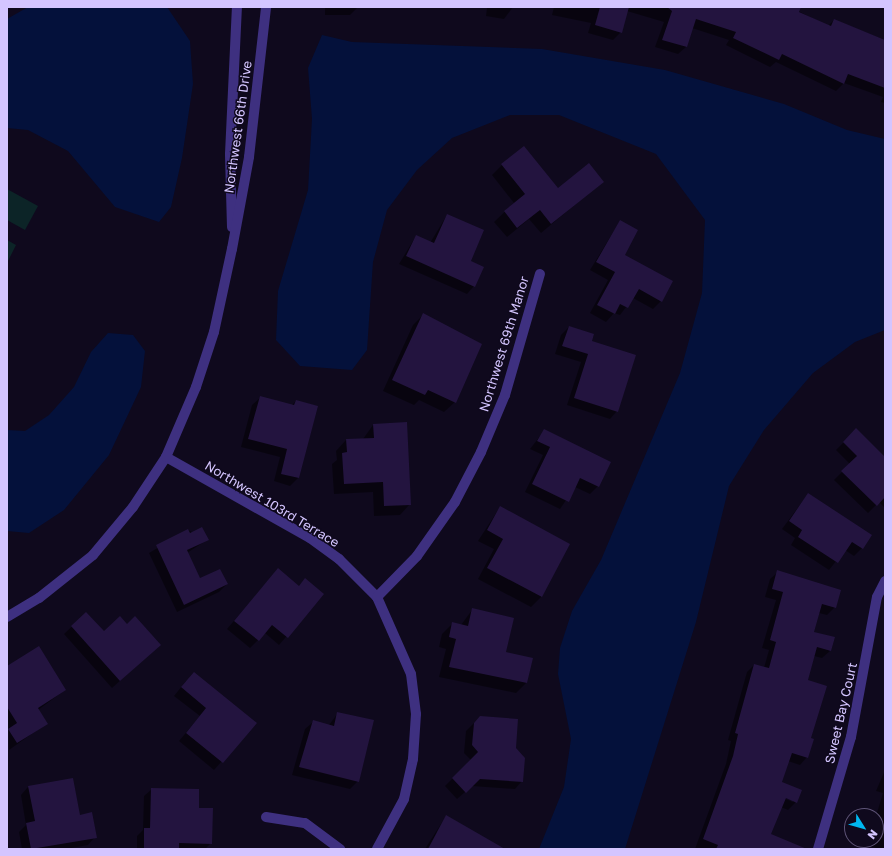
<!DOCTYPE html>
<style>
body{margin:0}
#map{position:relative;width:892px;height:856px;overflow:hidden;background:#0f091d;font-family:"Golos Text",sans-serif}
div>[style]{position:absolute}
.green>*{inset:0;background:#0c2427}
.water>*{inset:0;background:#04113b}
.shadow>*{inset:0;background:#0007}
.building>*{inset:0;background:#23143f}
.street>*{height:10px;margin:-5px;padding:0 5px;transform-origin:5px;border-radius:5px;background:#3e3080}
span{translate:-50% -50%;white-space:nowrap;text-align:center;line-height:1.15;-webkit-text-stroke:3px #0f091d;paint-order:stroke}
.street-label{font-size:13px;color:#d4c5ff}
.frame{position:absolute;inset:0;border:8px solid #d4c5ff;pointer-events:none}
.north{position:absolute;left:844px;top:808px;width:40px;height:40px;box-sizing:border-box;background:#0f091d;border:1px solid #5e5477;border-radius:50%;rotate:127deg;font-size:11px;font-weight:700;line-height:16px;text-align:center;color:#d4c5ff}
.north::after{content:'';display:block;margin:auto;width:14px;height:18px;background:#00b7f0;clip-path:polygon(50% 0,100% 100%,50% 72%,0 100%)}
</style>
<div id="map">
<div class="green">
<i style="clip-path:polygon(7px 189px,38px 206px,25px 230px,7px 220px)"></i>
<i style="clip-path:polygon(7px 240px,16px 245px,7px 263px)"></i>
</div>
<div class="water">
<i style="clip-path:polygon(28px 7px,167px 7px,190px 41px,193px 84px,182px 158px,171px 207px,159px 222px,115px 207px,68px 151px,28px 130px,7px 128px,7px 19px)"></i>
<i style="clip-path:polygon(322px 35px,352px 42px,542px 49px,665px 70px,784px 104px,847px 130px,885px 139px,885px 330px,855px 342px,813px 373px,764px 430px,729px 486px,696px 622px,625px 849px,539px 849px,564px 787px,571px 739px,558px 674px,560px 648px,572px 611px,601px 560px,680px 373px,702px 293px,705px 220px,656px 154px,559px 115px,510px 115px,452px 138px,417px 170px,387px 210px,373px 262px,367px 350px,352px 370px,300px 366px,276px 340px,278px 291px,308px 190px,312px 119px,308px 68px)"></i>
<i style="clip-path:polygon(108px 333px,133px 335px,145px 351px,141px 387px,109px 455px,64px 510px,29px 533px,7px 531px,7px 430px,25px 431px,49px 415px,74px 387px,91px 352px)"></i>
</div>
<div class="shadow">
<i style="clip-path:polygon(325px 7px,358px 7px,350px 15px,325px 15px)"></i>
<i style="clip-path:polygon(479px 7px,513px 7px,504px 19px,486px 16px,487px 8px)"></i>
<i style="clip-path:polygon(554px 7px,790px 7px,828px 26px,834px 20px,885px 40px,885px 103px,881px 102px,883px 97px,844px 83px,836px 91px,776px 62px,770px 67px,726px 45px,729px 40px,692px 28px,686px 47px,678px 54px,655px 47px,664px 22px,627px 11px,621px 32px,613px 40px,588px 33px,591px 23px,552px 15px)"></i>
<i style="clip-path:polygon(502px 165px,558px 190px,602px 182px,541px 233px,529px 219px,507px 237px,494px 222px,514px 203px,492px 175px)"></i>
<i style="clip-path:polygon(447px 215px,470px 261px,474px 286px,467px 294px,399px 264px,416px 236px,430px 243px)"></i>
<i style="clip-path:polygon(620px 221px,623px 255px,661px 301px,653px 309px,633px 298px,620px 315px,614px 313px,606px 322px,590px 313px,608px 280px,590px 270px)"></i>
<i style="clip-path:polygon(423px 315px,455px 402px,444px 412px,419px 400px,414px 405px,383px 391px,413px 325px)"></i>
<i style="clip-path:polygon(569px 327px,590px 342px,617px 411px,610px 419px,567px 405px,581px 362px,555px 354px,561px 335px)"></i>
<i style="clip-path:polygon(260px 398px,291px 406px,296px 401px,317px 406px,298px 478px,290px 486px,274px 481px,280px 457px,241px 447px,252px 405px)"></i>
<i style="clip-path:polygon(373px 425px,410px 504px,400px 515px,374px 516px,373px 492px,334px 494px,332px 464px,337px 460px,336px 451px,346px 440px,363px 439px)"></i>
<i style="clip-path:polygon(856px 430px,885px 458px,885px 508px,879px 502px,868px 513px,834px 480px,850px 464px,836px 450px)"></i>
<i style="clip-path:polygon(544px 431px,598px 486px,590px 494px,575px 487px,560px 509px,525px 492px,543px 455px,530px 449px)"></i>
<i style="clip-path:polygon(808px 494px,862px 548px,854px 556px,845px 550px,829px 570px,791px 545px,795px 538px,782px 529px)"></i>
<i style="clip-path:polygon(500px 507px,569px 544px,541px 597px,531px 607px,478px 579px,494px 549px,478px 541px)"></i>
<i style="clip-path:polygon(188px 530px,207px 540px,187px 553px,200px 580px,227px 584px,219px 592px,177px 612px,149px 553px)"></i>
<i style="clip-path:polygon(278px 569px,298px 587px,323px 594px,279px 645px,265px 633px,250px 648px,227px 629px)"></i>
<i style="clip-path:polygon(evenodd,778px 572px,835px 607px,827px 615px,819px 613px,813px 632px,830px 651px,822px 658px,814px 656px,807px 681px,807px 757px,800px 765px,788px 761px,781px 783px,796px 802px,788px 810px,781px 807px,770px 834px,781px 849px,695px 849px,726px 764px,731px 741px,728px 740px,747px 672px,754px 665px,764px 668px,769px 650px,762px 648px,776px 600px,765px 597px,770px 579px,778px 572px,781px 796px,793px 800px,793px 802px,781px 797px,781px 796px)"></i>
<i style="clip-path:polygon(472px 610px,505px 653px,532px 659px,526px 683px,516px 693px,439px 677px,446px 649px,439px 647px,442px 634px,453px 623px,461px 625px)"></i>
<i style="clip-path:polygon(86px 613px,104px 632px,152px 652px,112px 688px,64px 634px)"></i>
<i style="clip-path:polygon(7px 667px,65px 690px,38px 710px,47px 723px,9px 750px)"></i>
<i style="clip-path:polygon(186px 681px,255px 724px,214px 770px,179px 741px,200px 716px,174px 696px)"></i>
<i style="clip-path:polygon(338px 713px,358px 781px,350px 789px,292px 775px,305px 729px,313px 722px,329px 725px)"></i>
<i style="clip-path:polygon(480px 717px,515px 748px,522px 781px,515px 789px,472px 786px,457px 799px,445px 786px,471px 760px,464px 753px,466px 731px)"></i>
<i style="clip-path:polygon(885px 770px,885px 849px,878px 849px,867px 844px,868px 840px,876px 840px,876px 816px,883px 793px,876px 791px)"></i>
<i style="clip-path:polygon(28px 787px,95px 837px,88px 845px,66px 849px,22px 849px,19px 832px,26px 825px,21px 795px)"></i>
<i style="clip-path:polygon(152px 789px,198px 809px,211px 843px,205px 849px,137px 849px,137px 836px,143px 830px,144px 796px)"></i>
<i style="clip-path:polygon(446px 816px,489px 849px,425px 849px)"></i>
</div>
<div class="building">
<i style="clip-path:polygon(600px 7px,629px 7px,622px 33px,595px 25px)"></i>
<i style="clip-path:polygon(667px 7px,801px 7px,799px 12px,831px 26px,834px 19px,885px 40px,885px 88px,848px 74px,844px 84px,782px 54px,779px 60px,733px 38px,736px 32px,696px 19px,687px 47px,662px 40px,672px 11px)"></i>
<i style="clip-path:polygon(524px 146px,558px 188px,589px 163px,604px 182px,551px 224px,540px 210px,517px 228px,504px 211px,525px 194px,501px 164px)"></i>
<i style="clip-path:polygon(447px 214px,484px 230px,471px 261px,484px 267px,475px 287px,406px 256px,416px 235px,434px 243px)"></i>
<i style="clip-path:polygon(620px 220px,638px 230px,625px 255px,673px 281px,662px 302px,639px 289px,628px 308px,620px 304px,615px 314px,597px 305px,615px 272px,596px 262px)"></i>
<i style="clip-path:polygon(423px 313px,482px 344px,456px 403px,428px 390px,425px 395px,392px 380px)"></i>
<i style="clip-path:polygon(569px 326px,594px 334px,592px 341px,636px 355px,618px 412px,574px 398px,588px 354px,562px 346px)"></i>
<i style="clip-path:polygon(260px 396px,294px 405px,296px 400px,318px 406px,299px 478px,281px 474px,287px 449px,248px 439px)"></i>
<i style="clip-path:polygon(407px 422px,411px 505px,384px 506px,383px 482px,344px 484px,342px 453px,347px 452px,346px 439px,374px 438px,373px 424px)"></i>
<i style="clip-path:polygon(856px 428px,885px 457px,885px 497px,877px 506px,841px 471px,857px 456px,843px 442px)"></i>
<i style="clip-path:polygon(544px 429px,611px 462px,599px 487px,580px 478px,569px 502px,532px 484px,550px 447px,537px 441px)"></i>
<i style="clip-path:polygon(808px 493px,872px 535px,863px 549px,852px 542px,838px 563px,798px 537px,802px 530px,789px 521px)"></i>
<i style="clip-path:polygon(500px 506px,570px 544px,542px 597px,487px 568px,503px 539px,487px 530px)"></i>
<i style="clip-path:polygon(202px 527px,209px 540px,187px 550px,200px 578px,220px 569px,228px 584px,184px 605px,156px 545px,188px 529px,190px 533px)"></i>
<i style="clip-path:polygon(278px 568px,299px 586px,305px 578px,324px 594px,288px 638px,272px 625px,259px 641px,234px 621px)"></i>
<i style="clip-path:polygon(777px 570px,841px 590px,836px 608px,822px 604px,814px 632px,835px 637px,831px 651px,817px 647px,808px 680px,827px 686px,811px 738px,814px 739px,808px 758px,792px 753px,782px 782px,802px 790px,797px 803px,786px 798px,771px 834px,807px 849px,716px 849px,718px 845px,703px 839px,733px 756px,738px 734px,735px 733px,754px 664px,769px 668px,776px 642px,770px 640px,783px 592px,772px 589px)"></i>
<i style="clip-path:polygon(472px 608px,514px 618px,506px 652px,533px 658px,527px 683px,449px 667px,456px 639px,449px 637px,452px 622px,468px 626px)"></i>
<i style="clip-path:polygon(86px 612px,104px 631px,120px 616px,127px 624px,135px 616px,161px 645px,120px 681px,71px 626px)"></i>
<i style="clip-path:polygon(39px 646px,66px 690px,38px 708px,48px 724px,17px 743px,8px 729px,17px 723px,7px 707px,7px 666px)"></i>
<i style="clip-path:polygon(194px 672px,257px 723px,223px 763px,186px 733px,206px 708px,181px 687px)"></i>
<i style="clip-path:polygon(337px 712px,374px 720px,359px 782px,299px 767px,313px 720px,334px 726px)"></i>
<i style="clip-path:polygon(480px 716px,518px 719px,516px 748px,525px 758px,523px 782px,480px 779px,466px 793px,452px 778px,478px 752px,472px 745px,474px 723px)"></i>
<i style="clip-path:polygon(73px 778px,80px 815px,92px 812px,97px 838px,31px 849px,26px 823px,35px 821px,28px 786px)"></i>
<i style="clip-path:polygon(151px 788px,199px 789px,199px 808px,213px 808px,212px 844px,179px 843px,179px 849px,144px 849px,144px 828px,150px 828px)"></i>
<i style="clip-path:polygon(446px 815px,505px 849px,428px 849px)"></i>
</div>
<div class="street">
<i style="left:232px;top:227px;width:73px;rotate:-91.6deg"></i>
<i style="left:230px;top:154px;width:147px;rotate:-87.3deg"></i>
<i style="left:166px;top:457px;width:165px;rotate:29.4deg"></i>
<i style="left:310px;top:538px;width:36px;rotate:36deg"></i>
<i style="left:339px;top:559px;width:54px;rotate:45deg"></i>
<i style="left:7px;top:617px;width:37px;rotate:-31deg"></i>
<i style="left:39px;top:598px;width:69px;rotate:-38.5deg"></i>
<i style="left:93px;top:555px;width:62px;rotate:-50.2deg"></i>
<i style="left:133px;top:507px;width:60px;rotate:-56.6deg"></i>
<i style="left:166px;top:457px;width:76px;rotate:-66.8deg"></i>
<i style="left:196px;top:387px;width:58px;rotate:-71.9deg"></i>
<i style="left:214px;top:332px;width:85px;rotate:-77.8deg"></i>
<i style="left:232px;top:249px;width:94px;rotate:-79.5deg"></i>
<i style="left:249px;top:157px;width:151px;rotate:-83.5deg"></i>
<i style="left:266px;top:817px;width:39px;rotate:9deg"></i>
<i style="left:305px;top:823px;width:44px;rotate:36.6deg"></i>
<i style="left:377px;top:849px;width:57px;rotate:-61.6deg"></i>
<i style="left:404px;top:799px;width:41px;rotate:-77.3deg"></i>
<i style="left:413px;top:759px;width:45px;rotate:-86.2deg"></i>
<i style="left:416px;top:714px;width:40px;rotate:-97.1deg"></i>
<i style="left:411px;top:674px;width:84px;rotate:-113.8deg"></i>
<i style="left:377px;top:597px;width:57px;rotate:-45.7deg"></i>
<i style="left:417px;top:556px;width:66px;rotate:-54.9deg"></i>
<i style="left:455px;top:502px;width:56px;rotate:-62.5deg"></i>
<i style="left:481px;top:452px;width:62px;rotate:-67.2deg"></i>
<i style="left:505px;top:395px;width:126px;rotate:-73.9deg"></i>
<i style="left:818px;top:849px;width:117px;rotate:-73.6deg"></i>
<i style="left:851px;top:737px;width:142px;rotate:-79.5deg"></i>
<i style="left:877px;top:597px;width:18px;rotate:-63deg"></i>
</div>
<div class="street-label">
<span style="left:238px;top:127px;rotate:-82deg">Northwest 66th Drive</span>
<span style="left:504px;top:344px;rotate:-73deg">Northwest 69th Manor</span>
<span style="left:272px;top:504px;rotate:31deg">Northwest 103rd Terrace</span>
<span style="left:841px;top:713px;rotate:-77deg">Sweet Bay Court</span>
</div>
<div class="frame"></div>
<div class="north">N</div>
</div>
